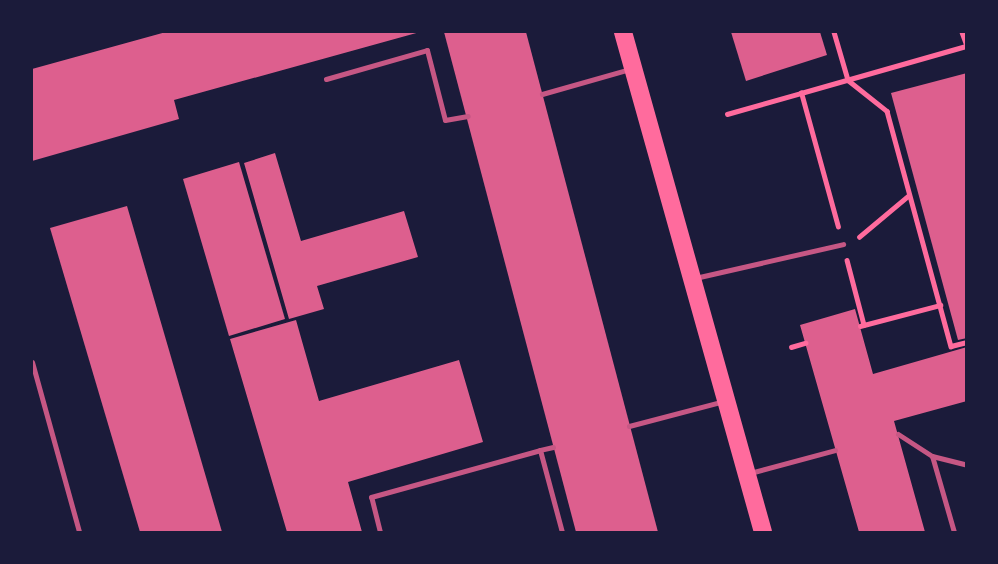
<!DOCTYPE html>
<style>
body{margin:0}
#map{position:relative;width:998px;height:564px;overflow:hidden;background:#1b1b3a;font-family:"DM Sans",sans-serif}
div>[style]{position:absolute}
.building>*{inset:0;background:#dd5f8e}
.path>*{height:4.5px;margin:-2.25px;padding:0 2.25px;transform-origin:2.25px;border-radius:2.25px;background:#ff6b9d}
.service>*{height:5px;margin:-2.5px;padding:0 2.5px;transform-origin:2.5px;border-radius:2.5px;background:#c65784}
.primary>*{height:18px;margin:-9px;padding:0 9px;transform-origin:9px;border-radius:9px;background:#ff6b9d}
span{translate:-50% -50%;white-space:nowrap;text-align:center;line-height:1.15;-webkit-text-stroke:6px #1b1b3a;paint-order:stroke}
.frame{position:absolute;inset:0;border:33px solid #1b1b3a;pointer-events:none}
</style>
<div id="map">
<div class="building">
<i style="clip-path:polygon(166px 32px,420px 32px,174px 100px,179px 119px,32px 161px,32px 69px)"></i>
<i style="clip-path:polygon(444px 32px,526px 32px,658px 532px,576px 532px)"></i>
<i style="clip-path:polygon(731px 32px,820px 32px,827px 55px,746px 81px)"></i>
<i style="clip-path:polygon(967px 73px,967px 338px,958px 340px,891px 93px)"></i>
<i style="clip-path:polygon(275px 153px,301px 241px,404px 211px,418px 257px,317px 286px,324px 309px,289px 319px,244px 163px)"></i>
<i style="clip-path:polygon(239px 162px,285px 319px,229px 336px,183px 179px)"></i>
<i style="clip-path:polygon(127px 206px,222px 532px,140px 532px,50px 228px)"></i>
<i style="clip-path:polygon(855px 309px,873px 374px,967px 347px,967px 401px,894px 421px,925px 532px,859px 532px,800px 325px)"></i>
<i style="clip-path:polygon(296px 320px,319px 401px,459px 360px,483px 442px,348px 482px,362px 532px,287px 532px,230px 339px)"></i>
</div>
<div class="path">
<i style="left:834px;top:32px;width:50px;rotate:73.7deg"></i>
<i style="left:848px;top:80px;width:50px;rotate:38.5deg"></i>
<i style="left:887px;top:111px;width:244px;rotate:74.8deg"></i>
<i style="left:951px;top:346px;width:16px;rotate:-14deg"></i>
<i style="left:962px;top:32px;width:15px;rotate:70deg"></i>
<i style="left:727px;top:114px;width:77px;rotate:-15.8deg"></i>
<i style="left:838px;top:227px;width:139px;rotate:-105.4deg"></i>
<i style="left:801px;top:93px;width:172px;rotate:-15.9deg"></i>
<i style="left:859px;top:237px;width:65px;rotate:-40deg"></i>
<i style="left:847px;top:260px;width:67px;rotate:75.3deg"></i>
<i style="left:860px;top:326px;width:83px;rotate:-14.7deg"></i>
<i style="left:791px;top:347px;width:15px;rotate:-16deg"></i>
</div>
<div class="service">
<i style="left:326px;top:79px;width:105px;rotate:-16deg"></i>
<i style="left:427px;top:50px;width:72px;rotate:75.6deg"></i>
<i style="left:445px;top:120px;width:23px;rotate:-10deg"></i>
<i style="left:542px;top:94px;width:91px;rotate:-15.9deg"></i>
<i style="left:695px;top:278px;width:152px;rotate:-12.9deg"></i>
<i style="left:32px;top:362px;width:176px;rotate:74.5deg"></i>
<i style="left:629px;top:426px;width:98px;rotate:-14.7deg"></i>
<i style="left:898px;top:434px;width:40px;rotate:32.9deg"></i>
<i style="left:553px;top:447px;width:13px;rotate:167deg"></i>
<i style="left:540px;top:450px;width:85px;rotate:75deg"></i>
<i style="left:750px;top:473px;width:88px;rotate:-15.1deg"></i>
<i style="left:380px;top:532px;width:36px;rotate:-104deg"></i>
<i style="left:371px;top:497px;width:175px;rotate:-15.5deg"></i>
<i style="left:954px;top:532px;width:79px;rotate:-106.1deg"></i>
<i style="left:932px;top:456px;width:36px;rotate:14deg"></i>
</div>
<div class="primary">
<i style="left:623px;top:32px;width:519px;rotate:74.36deg"></i>
</div>
<div class="frame"></div>
</div>
